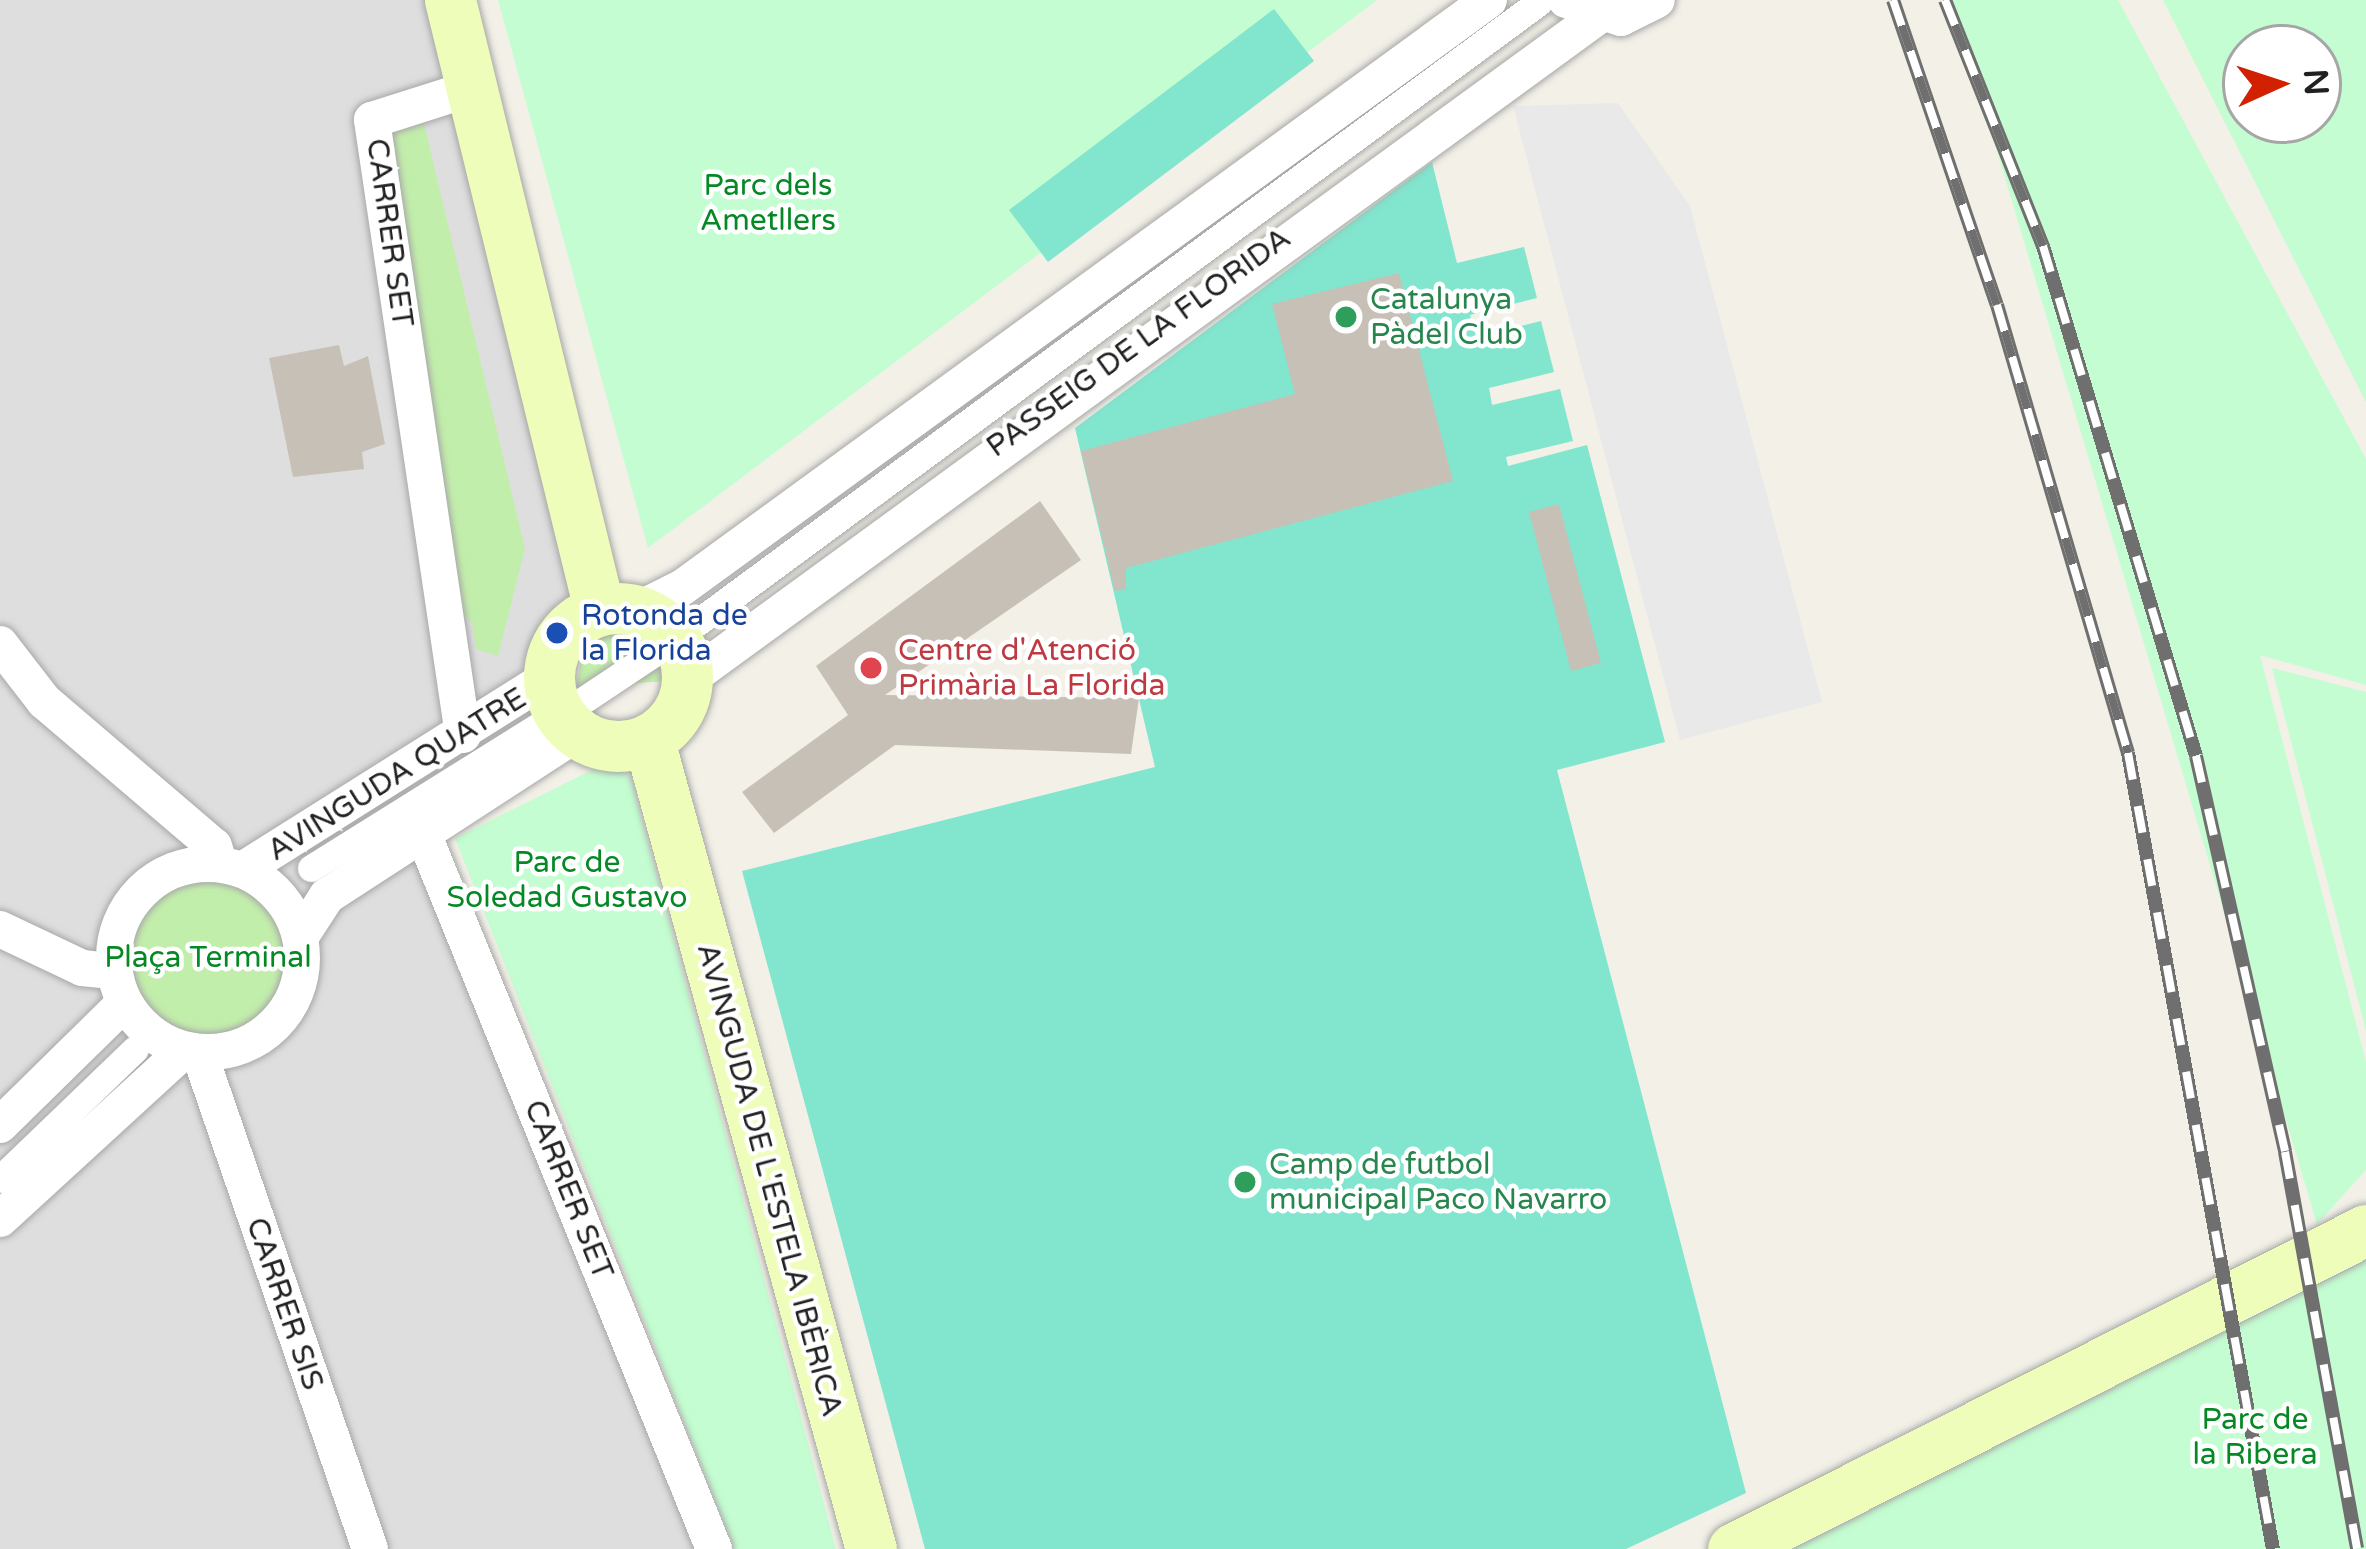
<!DOCTYPE html>
<meta charset="utf-8">
<style>
body{margin:0}
#map{position:relative;width:2366px;height:1549px;overflow:hidden;background:#f2f0e7;font-family:"Varela Round",sans-serif}
div>[style]{position:absolute}
.residential>*{inset:0;background:#dfdede}
.grass>*{inset:0;background:#c2eeab}
.round{border-radius:50%}
.park>*{inset:0;background:#c4fdd1}
.pitch>*{inset:0;background:#82e5ce}
.parking>*{inset:0;background:#e9e9e9}
.building>*{inset:0;background:#c7c0b6}
.roads{filter:drop-shadow(0 0 3px #a8a8a8) drop-shadow(0 0 3px #a8a8a8)}
.pedestrian>*{height:27px;margin:-13.5px;padding:0 13.5px;transform-origin:13.5px;border-radius:13.5px;background:#fff}
.minor>*{height:36px;margin:-18px;padding:0 18px;transform-origin:18px;border-radius:18px;background:#fff}
.minor>.ring{margin:-18px;padding:0;box-sizing:content-box;background:none;border:36px solid #fff;border-radius:50%}
.secondary>*{height:51px;margin:-25.5px;padding:0 25.5px;transform-origin:25.5px;border-radius:25.5px;background:#effdba}
.secondary>.ring{margin:-25.5px;padding:0;box-sizing:content-box;background:none;border:51px solid #effdba;border-radius:50%}
.rail>*{height:14px;margin-top:-7px;transform-origin:0;background:repeating-linear-gradient(90deg,#fff 0 27px,#6f6f6f 0 54px);box-sizing:border-box;border-block:3px solid #6f6f6f}
.dots>*{width:33px;height:33px;translate:-50% -50%;box-sizing:border-box;border:6px solid #fff;border-radius:50%}
span{translate:-50% -50%;white-space:nowrap;text-align:center;line-height:1.15;-webkit-text-stroke:9px #fff;paint-order:stroke}
.park-label{font-size:30px;color:#058925}
.street-label{font-size:30px;color:#212121}
.leisure-label{font-size:30px;color:#27864d}
.left{translate:0 -50%;text-align:left}
.transit-label{font-size:30px;color:#164399}
.health-label{font-size:30px;color:#be3a42}
.north{position:absolute;left:2222px;top:24px;width:120px;height:120px;box-sizing:border-box;background:#fff;border:3px solid #a6a6a6;border-radius:50%;rotate:87deg;font-size:33px;font-weight:700;line-height:48px;text-align:center;color:#212121}
.north::after{content:'';display:block;margin:auto;width:42px;height:54px;background:#d22100;clip-path:polygon(50% 0,100% 100%,50% 72%,0 100%)}
</style>
<div id="map">
<div class="residential">
<i style="clip-path:polygon(0 0,450px 0,599px 609px,567px 628px,547px 678px,576px 734px,423px 831px,714px 1549px,0 1549px)"></i>
</div>
<div class="grass">
<i style="clip-path:polygon(423px 119px,525px 549px,498px 656px,476px 649px,472px 622px,457px 611px,387px 128px)"></i>
<i style="clip-path:polygon(599px 609px,639px 609px,660px 620px,689px 679px,576px 688px,582px 652px,567px 628px)"></i>
<i class="round" style="left:114px;top:864px;width:188px;height:188px"></i>
</div>
<div class="park">
<i style="clip-path:polygon(498px 0,1377px 0,648px 548px)"></i>
<i style="clip-path:polygon(1952px 0,2118px 0,2366px 459px,2366px 685px,2260px 655px,2366px 1062px,2366px 1170px,2317px 1224px)"></i>
<i style="clip-path:polygon(evenodd,2163px 0,2366px 0,2366px 402px,2163px 0,2246px 48px,2318px 48px,2318px 120px,2246px 120px,2246px 48px)"></i>
<i style="clip-path:polygon(2272px 668px,2366px 692px,2366px 1031px)"></i>
<i style="clip-path:polygon(608px 762px,631px 777px,836px 1549px,734px 1549px,455px 838px)"></i>
<i style="clip-path:polygon(2366px 1257px,2366px 1549px,1789px 1549px)"></i>
</div>
<div class="pitch">
<i style="clip-path:polygon(1274px 9px,1314px 61px,1048px 262px,1009px 210px)"></i>
<i style="clip-path:polygon(1432px 162px,1457px 263px,1524px 247px,1537px 298px,1470px 315px,1476px 337px,1541px 321px,1554px 372px,1489px 388px,1492px 405px,1560px 389px,1573px 441px,1506px 457px,1508px 466px,1587px 445px,1665px 742px,1557px 770px,1746px 1493px,1626px 1549px,925px 1549px,742px 871px,1155px 767px,1075px 428px)"></i>
</div>
<div class="parking">
<i style="clip-path:polygon(1618px 103px,1690px 206px,1822px 702px,1680px 740px,1513px 106px)"></i>
</div>
<div class="building">
<i style="clip-path:polygon(1399px 273px,1453px 481px,1126px 568px,1126px 589px,1115px 591px,1081px 451px,1295px 394px,1272px 304px)"></i>
<i style="clip-path:polygon(339px 345px,344px 366px,368px 356px,385px 444px,362px 452px,364px 469px,293px 477px,269px 358px)"></i>
<i style="clip-path:polygon(1040px 501px,1081px 560px,885px 695px,1139px 698px,1131px 754px,895px 745px,774px 833px,742px 792px,848px 715px,816px 666px)"></i>
<i style="clip-path:polygon(1559px 504px,1601px 663px,1571px 671px,1529px 512px)"></i>
</div>
<div class="roads">
<div class="pedestrian">
<i style="left:687px;top:630px;width:1058px;rotate:-36.39deg"></i>
<i style="left:585px;top:699px;width:87px;rotate:-33.7deg"></i>
<i style="left:311px;top:868px;width:276px;rotate:-32deg"></i>
<i style="left:0;top:1179px;width:187px;rotate:-43.9deg"></i>
</div>
<div class="minor">
<i style="left:1566px;top:0;width:58px;rotate:18.1deg"></i>
<i style="left:1621px;top:18px;width:40px;rotate:-26.6deg"></i>
<i style="left:639px;top:609px;width:49px;rotate:-26.6deg"></i>
<i style="left:683px;top:587px;width:997px;rotate:-36.07deg"></i>
<i style="left:0;top:644px;width:72px;rotate:52.3deg"></i>
<i style="left:44px;top:701px;width:223px;rotate:40.5deg"></i>
<i style="left:214px;top:846px;width:17px;rotate:73deg"></i>
<i style="left:689px;top:679px;width:1124px;rotate:-36.09deg"></i>
<i style="left:463px;top:735px;width:622px;rotate:-98.42deg"></i>
<i style="left:372px;top:120px;width:105px;rotate:-17.7deg"></i>
<i style="left:422px;top:831px;width:775px;rotate:67.87deg"></i>
<i class="ring" style="left:114px;top:864px;width:152px;height:152px"></i>
<i style="left:244px;top:869px;width:358px;rotate:-32.2deg"></i>
<i style="left:0;top:929px;width:91px;rotate:25.4deg"></i>
<i style="left:82px;top:968px;width:30px;rotate:6deg"></i>
<i style="left:301px;top:936px;width:48px;rotate:-57deg"></i>
<i style="left:327px;top:896px;width:297px;rotate:-33deg"></i>
<i style="left:201px;top:1058px;width:519px;rotate:71.01deg"></i>
<i style="left:0;top:1125px;width:174px;rotate:-44.5deg"></i>
<i style="left:0;top:1219px;width:243px;rotate:-42.5deg"></i>
</div>
<div class="secondary">
<i style="left:450px;top:0;width:627px;rotate:76.25deg"></i>
<i class="ring" style="left:549px;top:608px;width:87px;height:87px"></i>
<i style="left:649px;top:741px;width:838px;rotate:74.64deg"></i>
<i style="left:1733px;top:1549px;width:709px;rotate:-26.75deg"></i>
</div>
</div>
<div class="rail">
<i style="left:1893px;top:0;width:322px;rotate:71.2deg"></i>
<i style="left:1997px;top:305px;width:467px;rotate:73.7deg"></i>
<i style="left:2128px;top:753px;width:809px;rotate:79.68deg"></i>
<i style="left:1945px;top:0;width:265px;rotate:68.3deg"></i>
<i style="left:2043px;top:246px;width:532px;rotate:73.3deg"></i>
<i style="left:2196px;top:756px;width:406px;rotate:77.3deg"></i>
<i style="left:2285px;top:1152px;width:403px;rotate:79.7deg"></i>
</div>
<div class="dots">
<i style="left:1346px;top:317px;background:#2e9e5b"></i>
<i style="left:557px;top:633px;background:#1a4fb4"></i>
<i style="left:871px;top:668px;background:#e0444e"></i>
<i style="left:1245px;top:1182px;background:#2e9e5b"></i>
</div>
<div class="park-label">
<span style="left:768px;top:203px">Parc dels<br>Ametllers</span>
<span style="left:567px;top:880px">Parc de<br>Soledad Gustavo</span>
<span style="left:208px;top:958px">Plaça Terminal</span>
<span style="left:2255px;top:1437px">Parc de<br>la Ribera</span>
</div>
<div class="street-label">
<span style="left:389px;top:233px;rotate:82deg">CARRER SET</span>
<span style="left:1139px;top:343px;rotate:-36deg">PASSEIG DE LA FLORIDA</span>
<span style="left:397px;top:775px;rotate:-32deg">AVINGUDA QUATRE</span>
<span style="left:769px;top:1180px;rotate:75deg">AVINGUDA DE L'ESTELA IBÈRICA</span>
<span style="left:568px;top:1190px;rotate:68deg">CARRER SET</span>
<span style="left:284px;top:1304px;rotate:71deg">CARRER SIS</span>
</div>
<div class="leisure-label">
<span class="left" style="left:1370px;top:317px">Catalunya<br>Pàdel Club</span>
<span class="left" style="left:1269px;top:1182px">Camp de futbol<br>municipal Paco Navarro</span>
</div>
<div class="transit-label">
<span class="left" style="left:581px;top:633px">Rotonda de<br>la Florida</span>
</div>
<div class="health-label">
<span class="left" style="left:898px;top:668px">Centre d'Atenció<br>Primària La Florida</span>
</div>
<div class="north">N</div>
</div>
